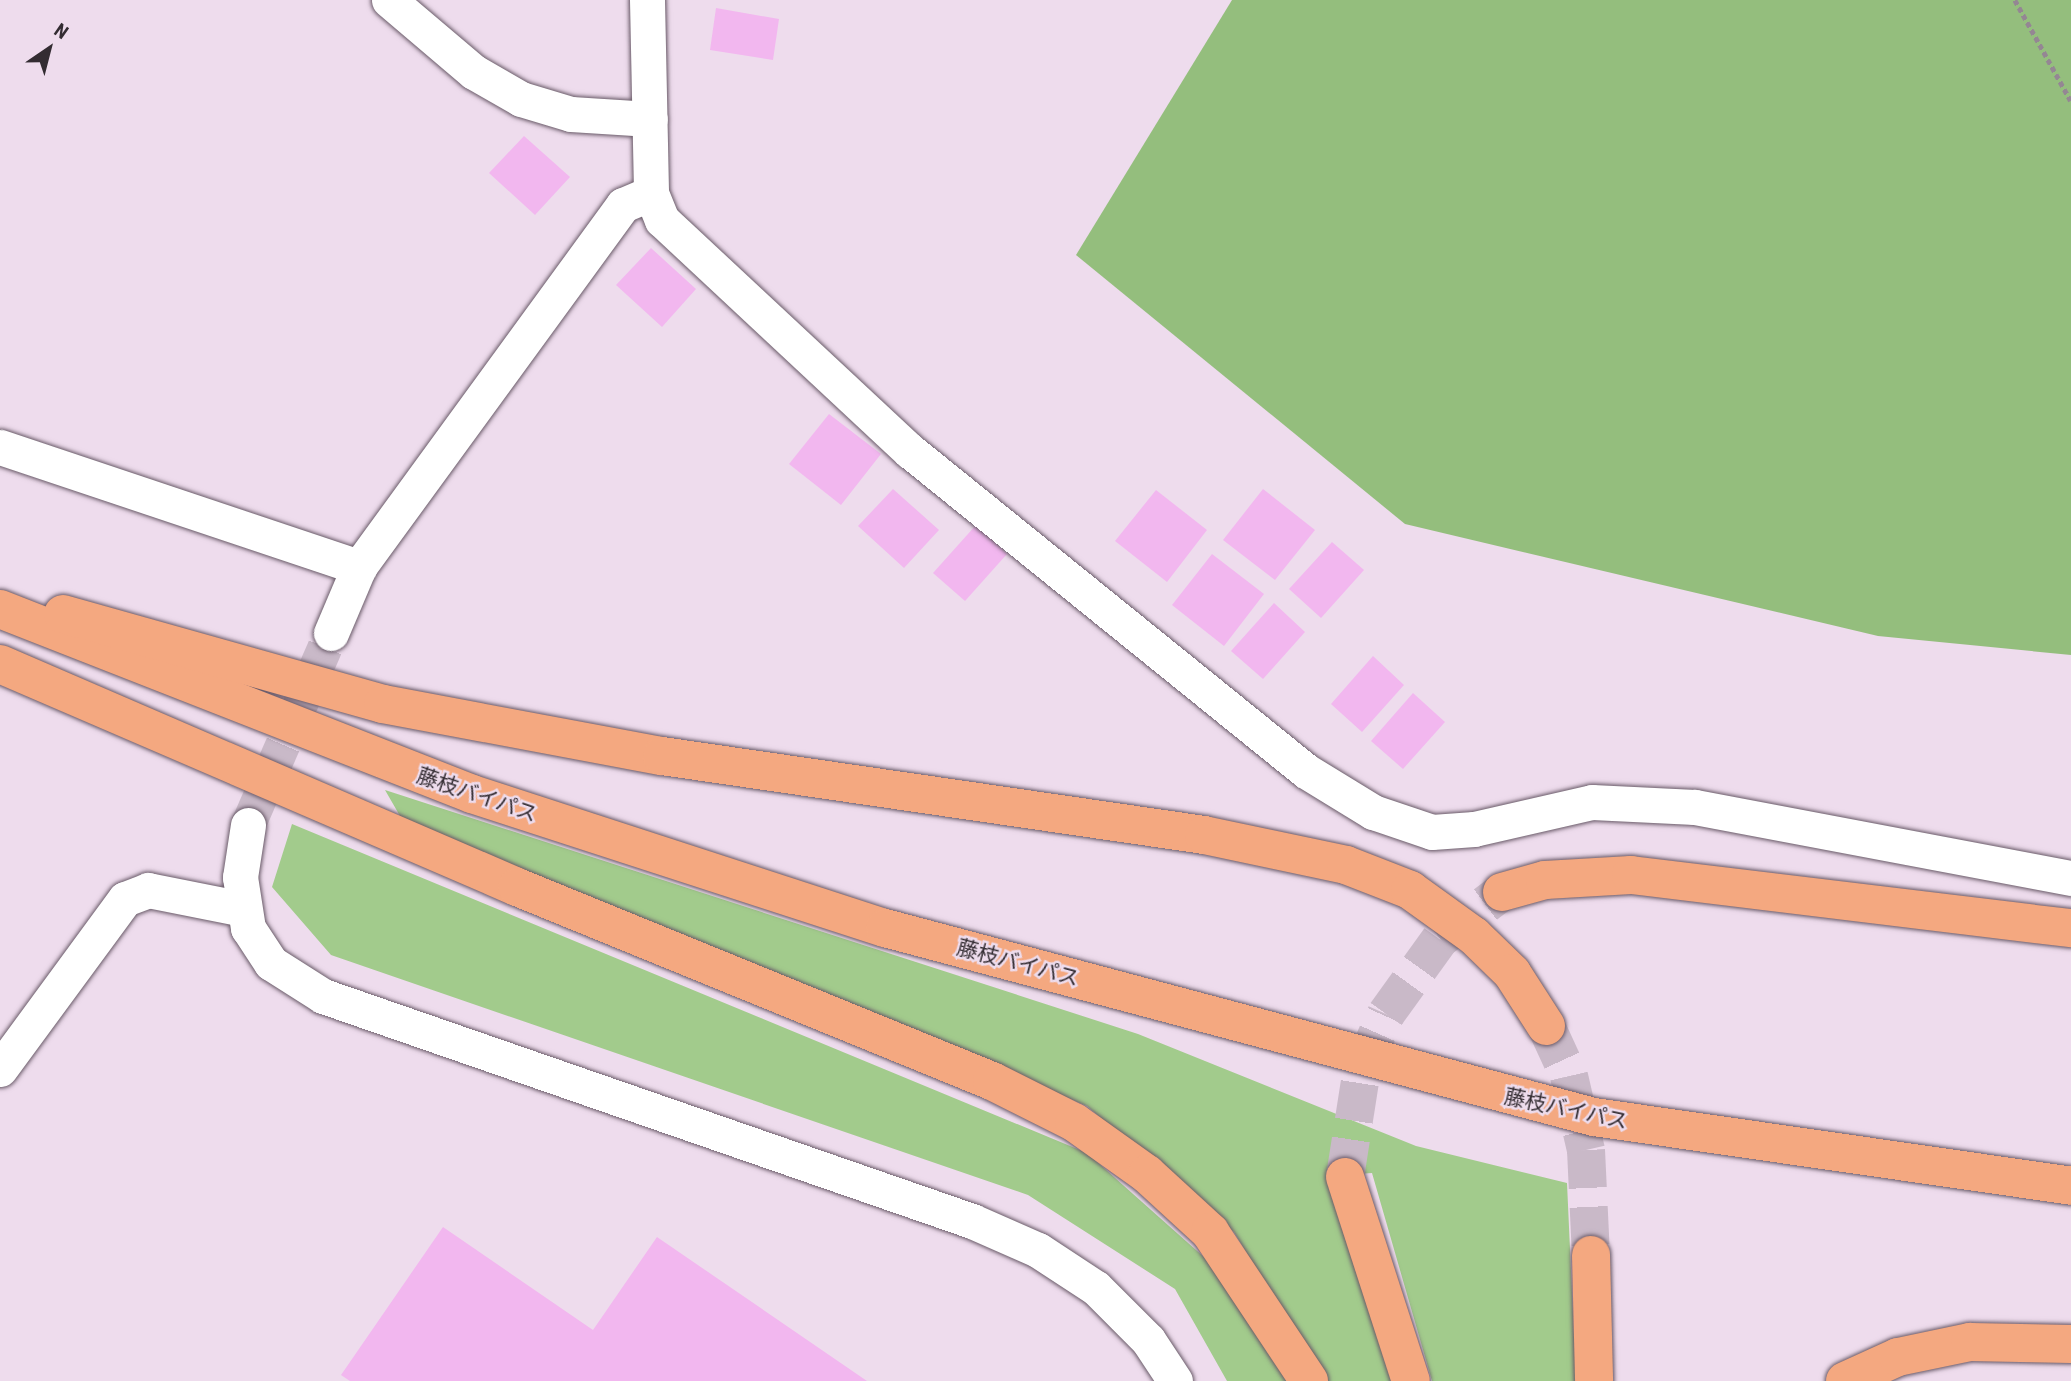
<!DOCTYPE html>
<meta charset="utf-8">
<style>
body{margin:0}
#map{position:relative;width:2071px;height:1381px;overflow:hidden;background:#eedced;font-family:"Roboto Condensed","Noto Sans JP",sans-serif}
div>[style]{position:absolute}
.green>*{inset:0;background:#a2cb8c}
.forest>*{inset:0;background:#94be7d}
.building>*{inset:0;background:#f2b7ef}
.minor-tunnel>*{height:35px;margin-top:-17.5px;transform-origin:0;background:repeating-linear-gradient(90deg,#c9b9c8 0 35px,transparent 0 53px)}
.motorway-tunnel>*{height:38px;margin-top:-19px;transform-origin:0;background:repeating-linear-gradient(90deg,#c9b9c8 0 38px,transparent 0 57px)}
.path>*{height:4.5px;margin-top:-2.25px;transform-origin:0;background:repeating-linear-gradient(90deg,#948793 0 5px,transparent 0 8.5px)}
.roads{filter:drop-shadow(0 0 2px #695a68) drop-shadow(0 0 2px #695a68)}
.minor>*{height:35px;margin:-17.5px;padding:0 17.5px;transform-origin:17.5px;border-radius:17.5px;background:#fff}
.motorway>*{height:38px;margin:-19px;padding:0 19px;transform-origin:19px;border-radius:19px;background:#f4a880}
span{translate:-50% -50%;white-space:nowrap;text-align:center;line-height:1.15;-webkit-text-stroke:5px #eedced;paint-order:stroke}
.street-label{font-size:21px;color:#332c32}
.north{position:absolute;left:14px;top:14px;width:70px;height:70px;-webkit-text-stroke:5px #eedced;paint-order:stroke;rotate:35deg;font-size:19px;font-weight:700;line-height:28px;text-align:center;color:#332c32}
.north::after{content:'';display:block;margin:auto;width:24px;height:32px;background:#332c32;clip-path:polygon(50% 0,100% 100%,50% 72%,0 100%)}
</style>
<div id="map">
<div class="green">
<i style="clip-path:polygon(385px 790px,1138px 1034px,1416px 1146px,1567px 1183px,1576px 1381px,1432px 1381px,1372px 1173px,1330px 1176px,1392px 1381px,1324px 1381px,1234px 1232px,1087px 1106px,404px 823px)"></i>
<i style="clip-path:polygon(292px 824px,1087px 1153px,1214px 1266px,1288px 1381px,1227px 1381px,1175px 1289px,1028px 1195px,331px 955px,272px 887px)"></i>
</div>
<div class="forest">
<i style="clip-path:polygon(1232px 0,2071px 0,2071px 655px,1878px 636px,1405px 524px,1076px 255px)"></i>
</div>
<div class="building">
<i style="clip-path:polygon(716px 8px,779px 19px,773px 60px,710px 50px)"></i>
<i style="clip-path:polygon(524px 136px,570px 177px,535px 215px,489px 173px)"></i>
<i style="clip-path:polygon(651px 248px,696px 289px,662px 327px,616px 285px)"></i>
<i style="clip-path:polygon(829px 414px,881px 454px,841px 505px,789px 464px)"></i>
<i style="clip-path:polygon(893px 489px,939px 530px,904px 568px,858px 526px)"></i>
<i style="clip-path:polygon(1263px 489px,1315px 530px,1275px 580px,1223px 540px)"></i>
<i style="clip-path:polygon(1156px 490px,1207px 530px,1167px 582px,1115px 541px)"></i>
<i style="clip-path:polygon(976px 525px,1007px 554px,965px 601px,933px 573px)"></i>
<i style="clip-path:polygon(1332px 542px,1364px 570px,1321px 618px,1289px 589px)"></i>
<i style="clip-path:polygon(1212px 554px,1264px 594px,1224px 646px,1172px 605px)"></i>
<i style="clip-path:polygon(1274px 603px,1305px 632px,1263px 679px,1231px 651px)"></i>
<i style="clip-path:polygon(1373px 656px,1404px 685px,1362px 732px,1331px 704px)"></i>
<i style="clip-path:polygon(1413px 693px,1445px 722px,1403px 769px,1371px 741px)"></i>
<i style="clip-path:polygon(443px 1227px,593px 1330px,657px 1237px,867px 1381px,350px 1381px,341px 1375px)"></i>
</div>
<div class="minor-tunnel">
<i style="left:248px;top:825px;width:209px;rotate:-66.6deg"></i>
</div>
<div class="motorway-tunnel">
<i style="left:1546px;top:1026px;width:55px;rotate:65.3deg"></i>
<i style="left:1569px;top:1076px;width:76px;rotate:77.1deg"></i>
<i style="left:1586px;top:1150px;width:105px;rotate:87.3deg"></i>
<i style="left:1345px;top:1177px;width:110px;rotate:-81.1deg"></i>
<i style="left:1362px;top:1068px;width:59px;rotate:-66deg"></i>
<i style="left:1386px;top:1014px;width:92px;rotate:-54.2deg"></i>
<i style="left:1440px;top:939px;width:78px;rotate:-37.2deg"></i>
</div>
<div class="path">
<i style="left:2015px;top:0;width:115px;rotate:61deg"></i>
</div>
<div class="roads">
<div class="minor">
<i style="left:389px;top:0;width:111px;rotate:40.3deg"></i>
<i style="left:474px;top:72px;width:54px;rotate:29.9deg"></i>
<i style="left:521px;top:99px;width:52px;rotate:16.7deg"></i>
<i style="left:571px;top:114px;width:79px;rotate:3.6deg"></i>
<i style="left:647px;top:0;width:193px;rotate:88.8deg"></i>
<i style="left:651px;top:193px;width:29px;rotate:68deg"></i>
<i style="left:662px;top:220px;width:339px;rotate:43deg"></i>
<i style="left:910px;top:451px;width:509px;rotate:38.94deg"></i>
<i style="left:1306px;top:771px;width:79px;rotate:31.5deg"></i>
<i style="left:1373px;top:812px;width:62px;rotate:18.7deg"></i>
<i style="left:1432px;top:832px;width:42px;rotate:-4.1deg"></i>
<i style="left:1474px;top:829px;width:121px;rotate:-12.9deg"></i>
<i style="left:1592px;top:802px;width:103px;rotate:2.8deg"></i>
<i style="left:1695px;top:807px;width:383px;rotate:10.7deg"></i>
<i style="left:0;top:447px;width:379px;rotate:18.5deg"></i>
<i style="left:331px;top:633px;width:72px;rotate:-67deg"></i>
<i style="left:359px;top:567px;width:448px;rotate:-53.9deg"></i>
<i style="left:623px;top:205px;width:30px;rotate:-23deg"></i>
<i style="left:248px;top:825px;width:53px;rotate:98.7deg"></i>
<i style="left:240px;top:877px;width:52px;rotate:81.1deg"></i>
<i style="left:248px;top:928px;width:42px;rotate:56.7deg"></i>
<i style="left:271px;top:963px;width:62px;rotate:32.4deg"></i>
<i style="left:323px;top:996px;width:687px;rotate:19.12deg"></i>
<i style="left:972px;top:1221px;width:72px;rotate:23.7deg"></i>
<i style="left:1038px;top:1250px;width:69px;rotate:33.2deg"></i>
<i style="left:1096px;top:1288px;width:74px;rotate:45deg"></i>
<i style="left:1148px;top:1340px;width:49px;rotate:56.6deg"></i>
<i style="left:0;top:1069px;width:211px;rotate:-53.7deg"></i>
<i style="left:125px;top:899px;width:25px;rotate:-21deg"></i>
<i style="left:148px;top:890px;width:97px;rotate:11.3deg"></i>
</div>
<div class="motorway">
<i style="left:0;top:609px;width:507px;rotate:21.4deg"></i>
<i style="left:472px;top:794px;width:434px;rotate:18deg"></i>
<i style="left:885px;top:928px;width:734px;rotate:14.93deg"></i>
<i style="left:1594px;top:1117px;width:482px;rotate:8.2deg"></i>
<i style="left:63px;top:614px;width:332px;rotate:15.7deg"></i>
<i style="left:383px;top:704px;width:284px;rotate:10.6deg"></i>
<i style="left:662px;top:756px;width:548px;rotate:8.29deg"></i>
<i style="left:1204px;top:835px;width:145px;rotate:11.9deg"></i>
<i style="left:1346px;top:865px;width:69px;rotate:21.3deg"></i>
<i style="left:1410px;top:890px;width:79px;rotate:35.7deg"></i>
<i style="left:1474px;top:936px;width:53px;rotate:44.2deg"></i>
<i style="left:1512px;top:973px;width:63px;rotate:57.3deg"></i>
<i style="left:0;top:664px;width:563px;rotate:23.33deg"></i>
<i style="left:517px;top:887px;width:513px;rotate:22.22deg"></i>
<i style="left:992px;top:1081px;width:92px;rotate:26.6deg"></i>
<i style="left:1074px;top:1122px;width:90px;rotate:35.5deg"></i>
<i style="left:1147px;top:1174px;width:86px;rotate:42.6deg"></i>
<i style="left:1210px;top:1232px;width:179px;rotate:56.4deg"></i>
<i style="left:1502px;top:892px;width:45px;rotate:-15.6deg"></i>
<i style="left:1545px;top:880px;width:86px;rotate:-3.3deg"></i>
<i style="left:1631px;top:875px;width:443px;rotate:6.9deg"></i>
<i style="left:1345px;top:1177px;width:214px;rotate:72.1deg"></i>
<i style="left:1591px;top:1255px;width:126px;rotate:88.6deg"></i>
<i style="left:1845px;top:1381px;width:58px;rotate:-24.4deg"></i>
<i style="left:1898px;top:1357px;width:74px;rotate:-11.8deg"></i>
<i style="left:1970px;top:1342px;width:101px;rotate:1.1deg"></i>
</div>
</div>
<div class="street-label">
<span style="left:477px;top:795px;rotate:19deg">藤枝バイパス</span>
<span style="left:1018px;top:963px;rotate:15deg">藤枝バイパス</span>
<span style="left:1566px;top:1109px;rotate:12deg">藤枝バイパス</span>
</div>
<div class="north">N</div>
</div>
